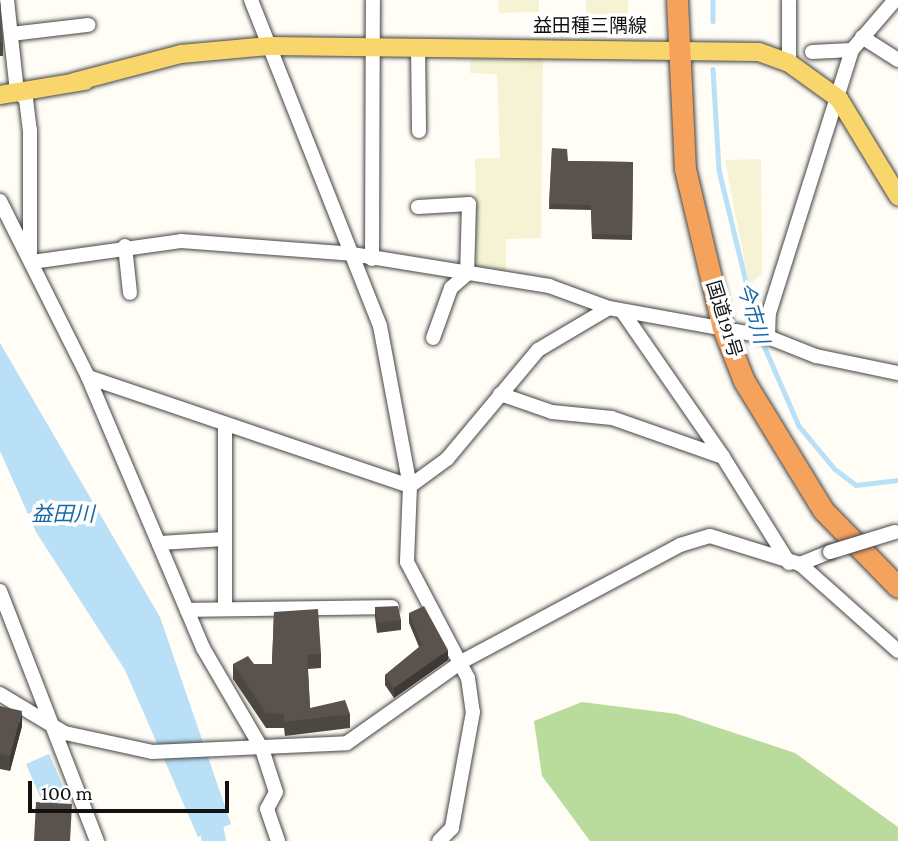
<!DOCTYPE html>
<meta charset="utf-8">
<style>
body{margin:0}
#map{position:relative;width:898px;height:841px;overflow:hidden;background:#fffdf5;font-family:"Crimson Pro","Noto Sans JP",serif}
div>[style]{position:absolute}
.farmland>*{inset:0;background:#f6f3d4}
.forest>*{inset:0;background:#b9dc9c}
.water>*{inset:0;background:#b9e0f7}
.stream>*{height:4.5px;margin:-2.25px;padding:0 2.25px;transform-origin:2.25px;border-radius:2.25px;background:#b9e0f7}
.river>*{height:24px;margin:-12px;padding:0 12px;transform-origin:12px;border-radius:12px;background:#b9e0f7}
.roads{filter:drop-shadow(0 0 2px #444) drop-shadow(0 0 2px #444)}
.minor>*{height:14px;margin:-7px;padding:0 7px;transform-origin:7px;border-radius:7px;background:#fff}
.major>*{height:18px;margin:-9px;padding:0 9px;transform-origin:9px;border-radius:9px;background:#f9d66b}
.highway>*{height:21px;margin:-10.5px;padding:0 10.5px;transform-origin:10.5px;border-radius:10.5px;background:#f5a25d}
.bridges{filter:drop-shadow(0 0 2px #444) drop-shadow(0 0 2px #444)}
.minor-bridge>*{height:14px;margin:-7px;padding:0 7px;transform-origin:7px;border-radius:7px;background:#fff}
.wall>*{inset:0;background:#4d4742}
.shaded-wall>*{inset:0;background:#3f3936}
.building>*{inset:0;background:#5a524d}
span{translate:-50% -50%;white-space:nowrap;text-align:center;line-height:1.15;-webkit-text-stroke:7px #fff;paint-order:stroke}
.street-label{font-size:19px;color:#111}
.water-label{font-size:21px;color:#1768a6;font-style:italic}
.scale{position:absolute;left:28px;top:781px;width:201px;height:32px;box-sizing:border-box;border:4px solid #111;border-top:0;padding-left:9px;font-size:21px;line-height:24px;white-space:nowrap;color:#111;-webkit-text-stroke:5px #fff;paint-order:stroke}
</style>
<div id="map">
<div class="farmland">
<i style="clip-path:polygon(498px 0,539px 0,539px 12px,499px 13px)"></i>
<i style="clip-path:polygon(586px 0,628px 0,629px 29px,586px 30px)"></i>
<i style="clip-path:polygon(471px 59px,543px 59px,541px 238px,506px 239px,506px 275px,477px 272px,475px 159px,500px 158px,497px 74px,470px 73px)"></i>
<i style="clip-path:polygon(761px 159px,762px 274px,749px 285px,725px 160px)"></i>
</div>
<div class="forest">
<i style="clip-path:polygon(582px 702px,677px 714px,795px 753px,898px 827px,898px 841px,590px 841px,542px 776px,534px 721px)"></i>
</div>
<div class="water">
<i style="clip-path:polygon(0 343px,160px 617px,231px 824px,198px 837px,125px 670px,36px 532px,0 451px)"></i>
<i style="clip-path:polygon(49px 754px,68px 798px,45px 808px,26px 764px)"></i>
</div>
<div class="stream">
<i style="left:713px;top:0;width:21px;rotate:90deg"></i>
<i style="left:713px;top:69px;width:101px;rotate:86.6deg"></i>
<i style="left:719px;top:170px;width:166px;rotate:76.4deg"></i>
<i style="left:761px;top:339px;width:95px;rotate:66.4deg"></i>
<i style="left:799px;top:426px;width:56px;rotate:50.1deg"></i>
<i style="left:835px;top:469px;width:26px;rotate:37deg"></i>
<i style="left:856px;top:485px;width:42px;rotate:-6.8deg"></i>
</div>
<div class="river">
<i style="left:206px;top:801px;width:41px;rotate:78.7deg"></i>
</div>
<div class="roads">
<div class="minor">
<i style="left:7px;top:0;width:93px;rotate:83.8deg"></i>
<i style="left:17px;top:92px;width:11px;rotate:38deg"></i>
<i style="left:26px;top:99px;width:31px;rotate:83deg"></i>
<i style="left:30px;top:130px;width:126px;rotate:90deg"></i>
<i style="left:251px;top:0;width:351px;rotate:68.4deg"></i>
<i style="left:380px;top:326px;width:163px;rotate:79.4deg"></i>
<i style="left:410px;top:486px;width:76px;rotate:92.3deg"></i>
<i style="left:407px;top:562px;width:131px;rotate:62.3deg"></i>
<i style="left:468px;top:678px;width:34px;rotate:82deg"></i>
<i style="left:473px;top:712px;width:118px;rotate:100.3deg"></i>
<i style="left:452px;top:828px;width:18px;rotate:135deg"></i>
<i style="left:11px;top:34px;width:78px;rotate:-6.7deg"></i>
<i style="left:862px;top:37px;width:43px;rotate:32.6deg"></i>
<i style="left:418px;top:46px;width:85px;rotate:89.3deg"></i>
<i style="left:812px;top:52px;width:40px;rotate:-2.9deg"></i>
<i style="left:789px;top:63px;width:63px;rotate:-90deg"></i>
<i style="left:0;top:201px;width:197px;rotate:63.4deg"></i>
<i style="left:88px;top:377px;width:294px;rotate:67deg"></i>
<i style="left:203px;top:648px;width:117px;rotate:59.7deg"></i>
<i style="left:262px;top:749px;width:45px;rotate:72deg"></i>
<i style="left:276px;top:792px;width:19px;rotate:118deg"></i>
<i style="left:267px;top:809px;width:34px;rotate:71deg"></i>
<i style="left:418px;top:207px;width:51px;rotate:-3.4deg"></i>
<i style="left:469px;top:204px;width:70px;rotate:91.6deg"></i>
<i style="left:467px;top:274px;width:21px;rotate:139deg"></i>
<i style="left:451px;top:288px;width:53px;rotate:109.8deg"></i>
<i style="left:125px;top:246px;width:47px;rotate:83.9deg"></i>
<i style="left:372px;top:259px;width:259px;rotate:-89.8deg"></i>
<i style="left:32px;top:262px;width:150px;rotate:-8deg"></i>
<i style="left:181px;top:241px;width:171px;rotate:4.3deg"></i>
<i style="left:352px;top:254px;width:200px;rotate:9.2deg"></i>
<i style="left:549px;top:286px;width:64px;rotate:20.1deg"></i>
<i style="left:609px;top:308px;width:162px;rotate:10.3deg"></i>
<i style="left:768px;top:337px;width:52px;rotate:21.6deg"></i>
<i style="left:816px;top:356px;width:84px;rotate:11.7deg"></i>
<i style="left:622px;top:311px;width:178px;rotate:55.3deg"></i>
<i style="left:768px;top:337px;width:24px;rotate:-88deg"></i>
<i style="left:769px;top:313px;width:276px;rotate:-72.5deg"></i>
<i style="left:852px;top:50px;width:66px;rotate:-49.3deg"></i>
<i style="left:88px;top:377px;width:340px;rotate:18.7deg"></i>
<i style="left:500px;top:394px;width:55px;rotate:19.1deg"></i>
<i style="left:552px;top:412px;width:60px;rotate:5.7deg"></i>
<i style="left:612px;top:418px;width:118px;rotate:19.4deg"></i>
<i style="left:723px;top:457px;width:125px;rotate:58.1deg"></i>
<i style="left:225px;top:427px;width:182px;rotate:90deg"></i>
<i style="left:410px;top:486px;width:46px;rotate:-36.1deg"></i>
<i style="left:447px;top:459px;width:142px;rotate:-50.1deg"></i>
<i style="left:538px;top:350px;width:82px;rotate:-30.6deg"></i>
<i style="left:159px;top:543px;width:66px;rotate:-3.5deg"></i>
<i style="left:800px;top:564px;width:131px;rotate:41.6deg"></i>
<i style="left:0;top:591px;width:268px;rotate:68.8deg"></i>
<i style="left:187px;top:610px;width:205px;rotate:-0.8deg"></i>
<i style="left:0;top:694px;width:76px;rotate:31deg"></i>
<i style="left:65px;top:733px;width:89px;rotate:12.3deg"></i>
<i style="left:152px;top:752px;width:195px;rotate:-2.6deg"></i>
<i style="left:347px;top:743px;width:142px;rotate:-35.3deg"></i>
<i style="left:463px;top:661px;width:246px;rotate:-28.1deg"></i>
<i style="left:680px;top:545px;width:31px;rotate:-17deg"></i>
<i style="left:710px;top:536px;width:94px;rotate:17.3deg"></i>
<i style="left:800px;top:564px;width:32px;rotate:-22deg"></i>
</div>
<div class="major">
<i style="left:74px;top:82px;width:111px;rotate:-14.7deg"></i>
<i style="left:181px;top:54px;width:88px;rotate:-5.2deg"></i>
<i style="left:269px;top:46px;width:490px;rotate:0.7deg"></i>
<i style="left:759px;top:52px;width:32px;rotate:20deg"></i>
<i style="left:789px;top:63px;width:62px;rotate:35.8deg"></i>
<i style="left:839px;top:99px;width:114px;rotate:58.7deg"></i>
<i style="left:0;top:95px;width:86px;rotate:-9.4deg"></i>
</div>
<div class="highway">
<i style="left:677px;top:0;width:169px;rotate:87.3deg"></i>
<i style="left:685px;top:169px;width:163px;rotate:76.6deg"></i>
<i style="left:723px;top:328px;width:57px;rotate:68.4deg"></i>
<i style="left:744px;top:381px;width:151px;rotate:58.5deg"></i>
<i style="left:823px;top:510px;width:107px;rotate:45.8deg"></i>
</div>
</div>
<div class="bridges">
<div class="minor-bridge">
<i style="left:830px;top:552px;width:68px;rotate:-17.1deg"></i>
</div>
</div>
<div class="wall">
<i style="clip-path:polygon(0 0,3px 43px,3px 56px,0 56px)"></i>
<i style="clip-path:polygon(552px 148px,568px 161px,633px 162px,632px 240px,592px 239px,591px 210px,549px 209px)"></i>
<i style="clip-path:polygon(375px 607px,401px 620px,401px 630px,377px 633px,375px 617px)"></i>
<i style="clip-path:polygon(274px 612px,321px 654px,321px 668px,308px 669px,310px 708px,350px 714px,350px 728px,285px 736px,284px 728px,266px 728px,233px 679px,233px 664px,272px 664px)"></i>
<i style="clip-path:polygon(409px 613px,448px 660px,394px 698px,385px 685px,385px 675px,419px 647px,409px 623px)"></i>
<i style="clip-path:polygon(0 706px,22px 726px,10px 771px,0 769px)"></i>
</div>
<div class="shaded-wall">
<i style="clip-path:polygon(448px 650px,448px 660px,394px 698px,394px 688px)"></i>
<i style="clip-path:polygon(22px 711px,22px 726px,10px 771px,10px 756px)"></i>
</div>
<div class="building">
<i style="clip-path:polygon(0 0,3px 43px,0 43px)"></i>
<i style="clip-path:polygon(552px 148px,567px 149px,568px 161px,633px 162px,632px 235px,592px 234px,591px 205px,549px 204px)"></i>
<i style="clip-path:polygon(398px 606px,401px 620px,377px 623px,375px 607px)"></i>
<i style="clip-path:polygon(424px 606px,448px 650px,394px 688px,385px 675px,422px 645px,409px 613px)"></i>
<i style="clip-path:polygon(318px 609px,321px 654px,307px 655px,310px 708px,345px 700px,350px 714px,285px 722px,284px 714px,266px 713px,233px 664px,248px 656px,254px 664px,272px 664px,274px 612px)"></i>
<i style="clip-path:polygon(0 706px,22px 711px,10px 756px,0 754px)"></i>
<i style="clip-path:polygon(36px 802px,72px 804px,70px 841px,34px 841px)"></i>
</div>
<div class="street-label">
<span style="left:590px;top:26px">益田種三隅線</span>
<span style="left:724px;top:319px;rotate:73deg">国道191号</span>
</div>
<div class="water-label">
<span style="left:753px;top:313px;rotate:73deg">今市川</span>
<span style="left:63px;top:514px">益田川</span>
</div>
<div class="scale">100 m</div>
</div>
